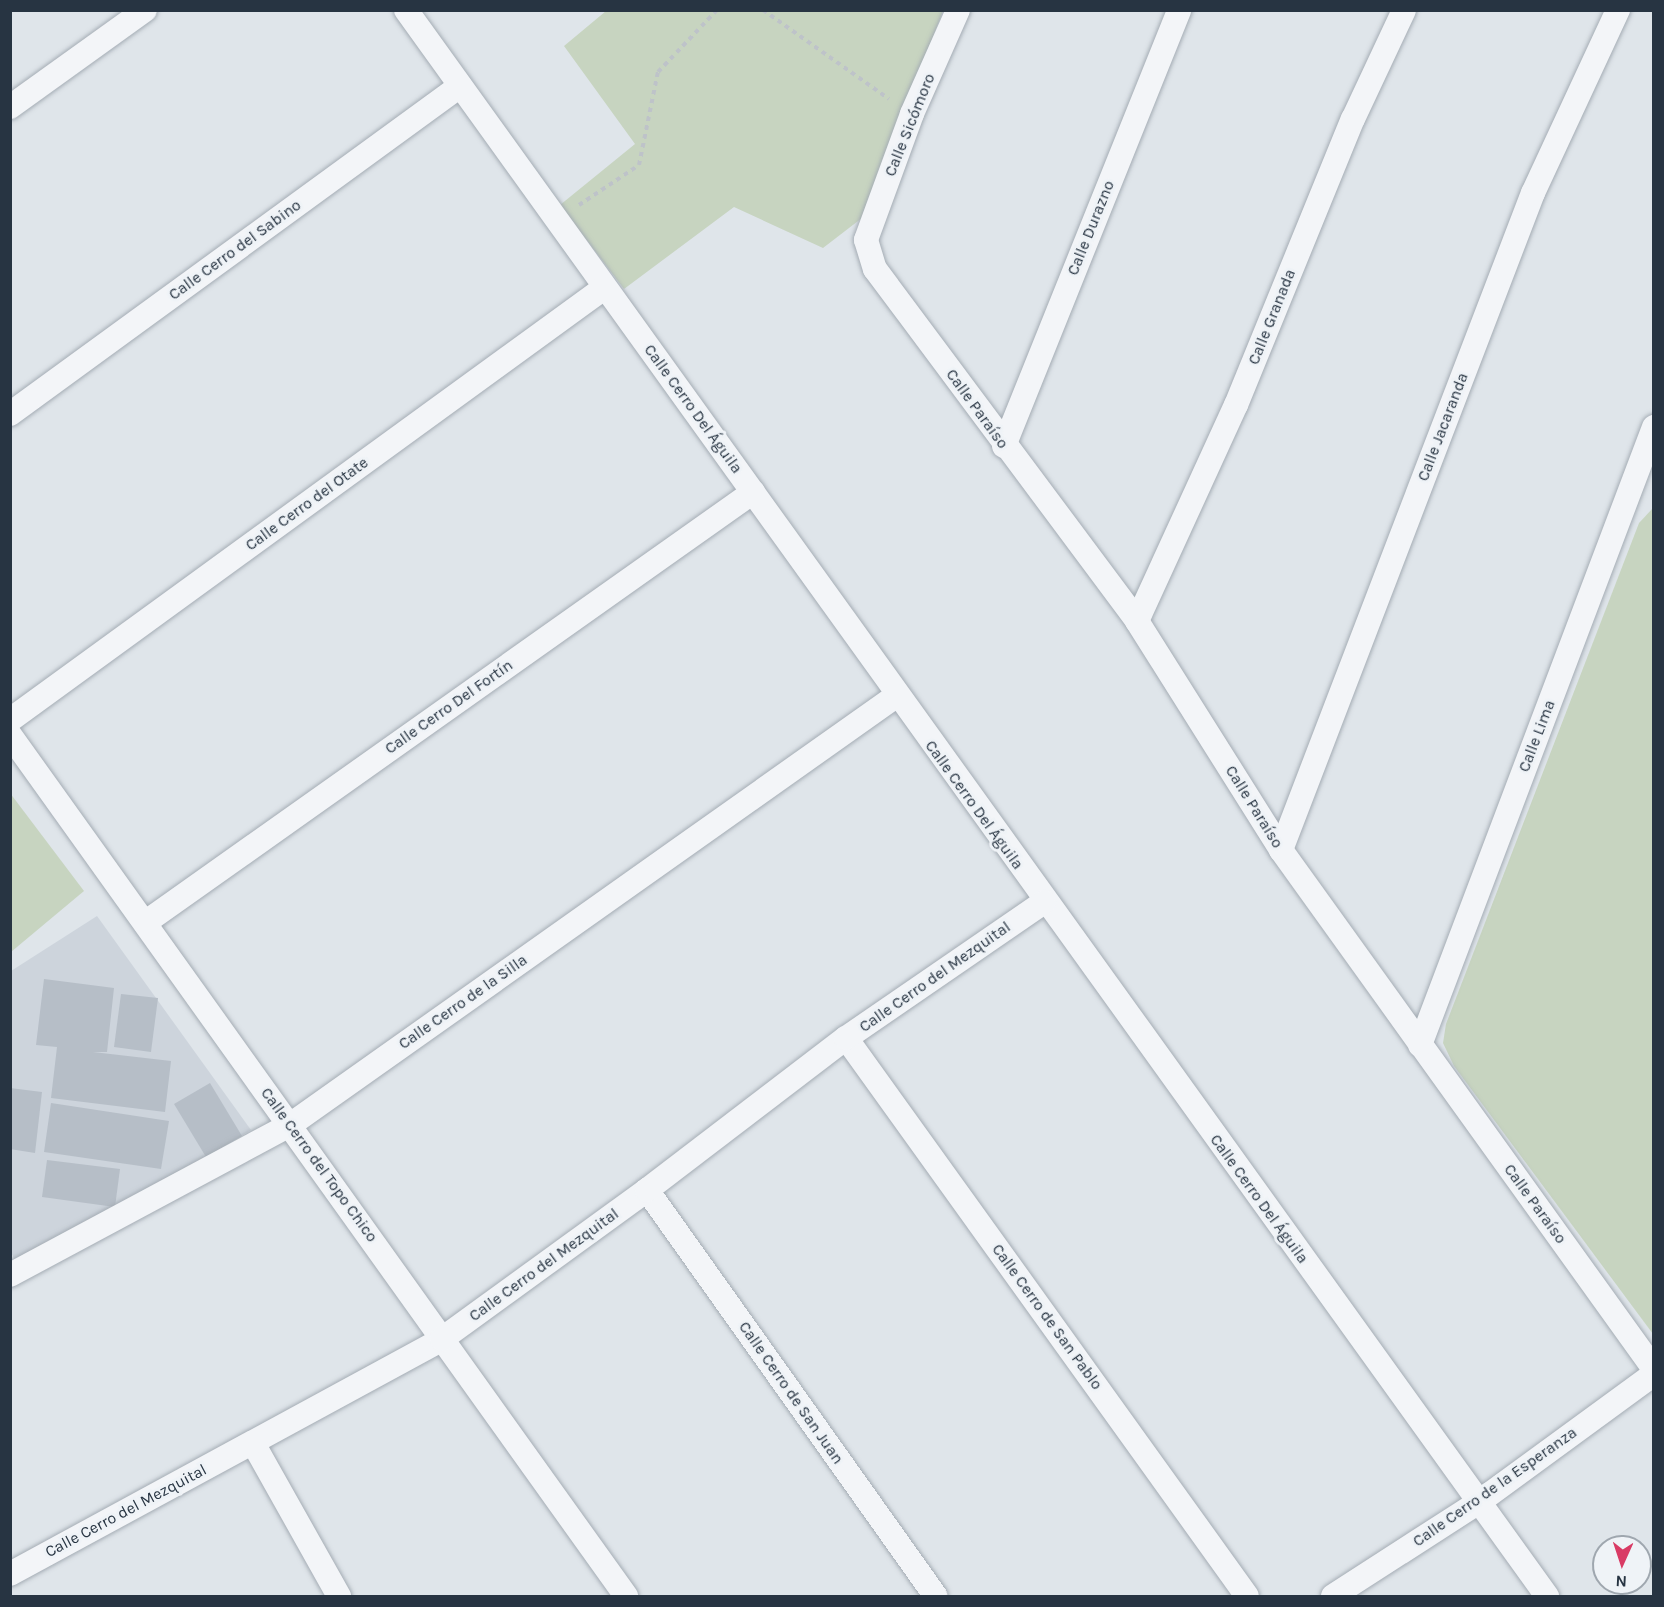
<!DOCTYPE html>
<meta charset="utf-8">
<style>
body{margin:0}
#map{position:relative;width:1664px;height:1607px;overflow:hidden;background:#dfe5ea;font-family:Karla,sans-serif}
div>[style]{position:absolute}
.built>*{inset:0;background:#cdd4dc}
.green>*{inset:0;background:#c7d4c0}
.building>*{inset:0;background:#b6bec7}
.path>*{height:4px;margin-top:-2px;transform-origin:0;background:repeating-linear-gradient(90deg,#bec3c9 0 4.5px,transparent 0 9px)}
.roads{filter:drop-shadow(0 0 2px #a4acb4) drop-shadow(0 0 2px #a4acb4)}
.minor>*{height:24px;margin:-12px;padding:0 12px;transform-origin:12px;border-radius:12px;background:#f3f5f8}
span{translate:-50% -50%;white-space:nowrap;text-align:center;line-height:1.15;-webkit-text-stroke:6px #eff3f7;paint-order:stroke}
.street-label{font-size:16px;color:#273442}
.frame{position:absolute;inset:0;border:12px solid #273442;pointer-events:none}
.north{position:absolute;left:1592px;top:1535px;width:60px;height:60px;box-sizing:border-box;background:#eff3f7;border:2px solid #9fa7af;border-radius:50%;rotate:183deg;font-size:16px;font-weight:700;line-height:24px;text-align:center;color:#273442}
.north::after{content:'';display:block;margin:auto;width:21px;height:27px;background:#d93b65;clip-path:polygon(50% 0,100% 100%,50% 72%,0 100%)}
</style>
<div id="map">
<div class="built">
<i style="clip-path:polygon(97px 916px,251px 1130px,18px 1267px,11px 1252px,11px 971px)"></i>
</div>
<div class="green">
<i style="clip-path:polygon(606px 11px,943px 11px,862px 218px,823px 248px,734px 207px,624px 289px,560px 205px,635px 144px,564px 46px)"></i>
<i style="clip-path:polygon(1653px 508px,1653px 1334px,1454px 1066px,1443px 1043px,1446px 1024px,1639px 523px)"></i>
<i style="clip-path:polygon(10px 793px,84px 891px,11px 952px,10px 952px)"></i>
</div>
<div class="building">
<i style="clip-path:polygon(44px 979px,114px 988px,107px 1052px,93px 1052px,171px 1061px,165px 1112px,51px 1098px,57px 1047px,36px 1045px)"></i>
<i style="clip-path:polygon(121px 994px,158px 998px,151px 1052px,114px 1047px)"></i>
<i style="clip-path:polygon(210px 1083px,242px 1136px,206px 1157px,174px 1104px)"></i>
<i style="clip-path:polygon(10px 1088px,42px 1092px,35px 1153px,10px 1149px)"></i>
<i style="clip-path:polygon(51px 1103px,169px 1121px,161px 1169px,44px 1152px)"></i>
<i style="clip-path:polygon(47px 1160px,120px 1169px,115px 1207px,42px 1197px)"></i>
</div>
<div class="path">
<i style="left:763px;top:10px;width:154px;rotate:35.2deg"></i>
<i style="left:579px;top:205px;width:72px;rotate:-33.7deg"></i>
<i style="left:639px;top:165px;width:95px;rotate:-78.5deg"></i>
<i style="left:658px;top:72px;width:86px;rotate:-46.4deg"></i>
</div>
<div class="roads">
<div class="minor">
<i style="left:406px;top:10px;width:1954px;rotate:54.27deg"></i>
<i style="left:958px;top:10px;width:114px;rotate:113.9deg"></i>
<i style="left:912px;top:114px;width:134px;rotate:110.1deg"></i>
<i style="left:866px;top:240px;width:30px;rotate:73deg"></i>
<i style="left:875px;top:269px;width:439px;rotate:53.3deg"></i>
<i style="left:1137px;top:621px;width:271px;rotate:57.8deg"></i>
<i style="left:1281px;top:850px;width:639px;rotate:54.3deg"></i>
<i style="left:10px;top:107px;width:166px;rotate:-35.7deg"></i>
<i style="left:10px;top:414px;width:557px;rotate:-36.09deg"></i>
<i style="left:1004px;top:446px;width:470px;rotate:-68.1deg"></i>
<i style="left:1137px;top:621px;width:238px;rotate:-65.4deg"></i>
<i style="left:1236px;top:405px;width:309px;rotate:-67.8deg"></i>
<i style="left:1353px;top:119px;width:120px;rotate:-64.9deg"></i>
<i style="left:10px;top:720px;width:734px;rotate:-36.03deg"></i>
<i style="left:10px;top:735px;width:1059px;rotate:54.42deg"></i>
<i style="left:1281px;top:850px;width:704px;rotate:-69.02deg"></i>
<i style="left:1533px;top:193px;width:202px;rotate:-65.1deg"></i>
<i style="left:146px;top:922px;width:744px;rotate:-35.31deg"></i>
<i style="left:846px;top:1038px;width:687px;rotate:54.3deg"></i>
<i style="left:1420px;top:1045px;width:661px;rotate:-69.26deg"></i>
<i style="left:647px;top:1190px;width:498px;rotate:54.6deg"></i>
<i style="left:10px;top:1275px;width:318px;rotate:-28.2deg"></i>
<i style="left:290px;top:1125px;width:742px;rotate:-35.3deg"></i>
<i style="left:253px;top:1443px;width:176px;rotate:60.7deg"></i>
<i style="left:10px;top:1574px;width:492px;rotate:-28.5deg"></i>
<i style="left:442px;top:1339px;width:253px;rotate:-36deg"></i>
<i style="left:647px;top:1190px;width:250px;rotate:-37.4deg"></i>
<i style="left:846px;top:1038px;width:240px;rotate:-34.5deg"></i>
<i style="left:1333px;top:1596px;width:174px;rotate:-32.8deg"></i>
<i style="left:1479px;top:1502px;width:217px;rotate:-36.2deg"></i>
</div>
</div>
<div class="street-label">
<span style="left:910px;top:125px;rotate:-68deg">Calle Sicómoro</span>
<span style="left:1091px;top:228px;rotate:-68deg">Calle Durazno</span>
<span style="left:235px;top:250px;rotate:-36deg">Calle Cerro del Sabino</span>
<span style="left:1272px;top:317px;rotate:-68deg">Calle Granada</span>
<span style="left:693px;top:409px;rotate:54deg">Calle Cerro Del Águila</span>
<span style="left:977px;top:409px;rotate:54deg">Calle Paraíso</span>
<span style="left:1443px;top:427px;rotate:-69deg">Calle Jacaranda</span>
<span style="left:307px;top:504px;rotate:-36deg">Calle Cerro del Otate</span>
<span style="left:449px;top:707px;rotate:-35deg">Calle Cerro Del Fortín</span>
<span style="left:1537px;top:736px;rotate:-69deg">Calle Lima</span>
<span style="left:974px;top:805px;rotate:54deg">Calle Cerro Del Águila</span>
<span style="left:1254px;top:807px;rotate:58deg">Calle Paraíso</span>
<span style="left:935px;top:977px;rotate:-35deg">Calle Cerro del Mezquital</span>
<span style="left:463px;top:1002px;rotate:-35deg">Calle Cerro de la Silla</span>
<span style="left:319px;top:1165px;rotate:54deg">Calle Cerro del Topo Chico</span>
<span style="left:1259px;top:1199px;rotate:54deg">Calle Cerro Del Águila</span>
<span style="left:1535px;top:1204px;rotate:54deg">Calle Paraíso</span>
<span style="left:544px;top:1265px;rotate:-36deg">Calle Cerro del Mezquital</span>
<span style="left:1047px;top:1317px;rotate:54deg">Calle Cerro de San Pablo</span>
<span style="left:791px;top:1393px;rotate:55deg">Calle Cerro de San Juan</span>
<span style="left:1495px;top:1487px;rotate:-35deg">Calle Cerro de la Esperanza</span>
<span style="left:126px;top:1511px;rotate:-28deg">Calle Cerro del Mezquital</span>
</div>
<div class="frame"></div>
<div class="north">N</div>
</div>
